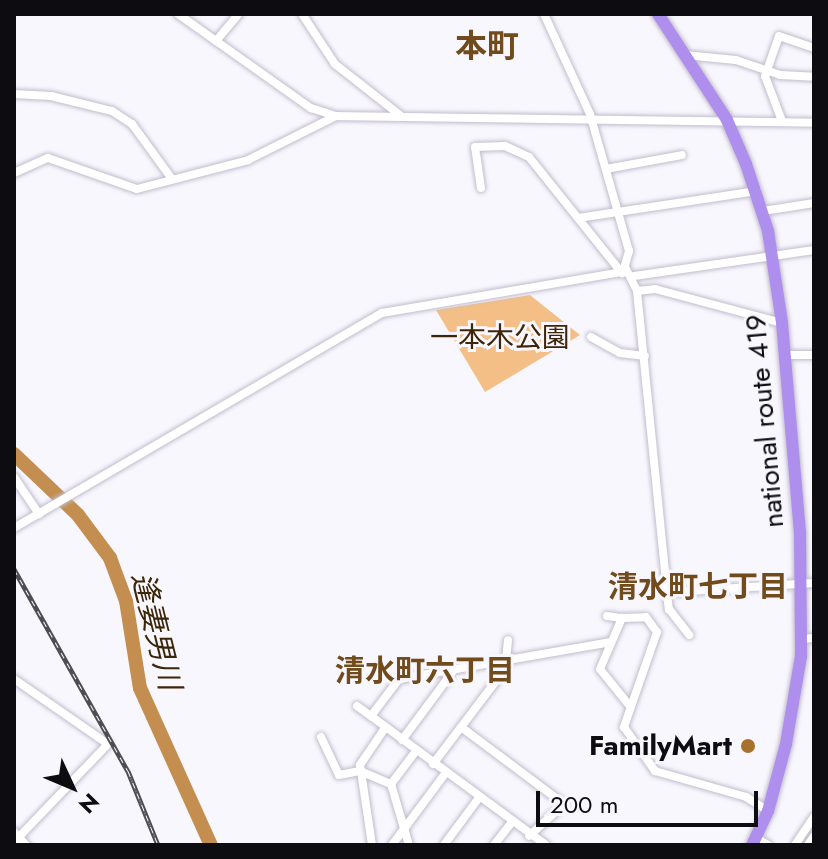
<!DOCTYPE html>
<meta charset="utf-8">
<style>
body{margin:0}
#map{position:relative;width:828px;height:859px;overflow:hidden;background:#f9f7fe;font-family:Jost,"Noto Sans JP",sans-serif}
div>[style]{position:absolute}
.green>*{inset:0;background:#f3bf86}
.river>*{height:14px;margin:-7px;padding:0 7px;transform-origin:7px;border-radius:7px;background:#c38e4f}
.roads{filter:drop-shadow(0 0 2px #c1bdcd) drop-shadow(0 0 2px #c1bdcd)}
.minor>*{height:8px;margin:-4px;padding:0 4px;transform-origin:4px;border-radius:4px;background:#fff}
.highway>*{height:12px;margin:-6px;padding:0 6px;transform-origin:6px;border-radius:6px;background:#af8fee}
.rail>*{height:5px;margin-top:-2.5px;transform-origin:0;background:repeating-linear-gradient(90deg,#f9f7fe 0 6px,#4e4d52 0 12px);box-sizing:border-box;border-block:2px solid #4e4d52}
.dots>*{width:22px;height:22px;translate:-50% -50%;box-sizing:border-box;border:4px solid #f9f7fe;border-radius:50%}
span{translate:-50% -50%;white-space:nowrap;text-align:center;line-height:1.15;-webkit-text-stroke:6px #f9f7fe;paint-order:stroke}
.park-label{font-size:28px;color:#3c2509}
.street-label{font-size:28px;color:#0d0c11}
.poi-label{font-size:28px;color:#0d0c11;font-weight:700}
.right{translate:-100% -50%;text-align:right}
.neighbourhood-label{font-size:30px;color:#714b1c;font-weight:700}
.water-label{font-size:30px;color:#3c2609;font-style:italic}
.quarter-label{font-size:32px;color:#714b1c;font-weight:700}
.frame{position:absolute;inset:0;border:16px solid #0d0c11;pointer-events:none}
.north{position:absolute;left:32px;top:747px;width:80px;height:80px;-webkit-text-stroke:6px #f9f7fe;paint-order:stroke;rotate:134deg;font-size:22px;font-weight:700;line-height:32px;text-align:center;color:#0d0c11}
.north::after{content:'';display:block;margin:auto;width:28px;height:36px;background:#0d0c11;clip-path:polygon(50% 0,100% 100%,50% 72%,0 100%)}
.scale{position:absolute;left:536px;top:791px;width:222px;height:36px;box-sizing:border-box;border:4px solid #0d0c11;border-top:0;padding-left:10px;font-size:24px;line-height:28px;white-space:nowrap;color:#0d0c11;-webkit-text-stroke:6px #f9f7fe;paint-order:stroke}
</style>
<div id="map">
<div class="green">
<i style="clip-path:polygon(530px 295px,580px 335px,485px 392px,436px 310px)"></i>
</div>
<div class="river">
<i style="left:14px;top:454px;width:88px;rotate:43.6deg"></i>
<i style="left:78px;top:515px;width:54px;rotate:53.3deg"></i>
<i style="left:110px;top:558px;width:46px;rotate:69.6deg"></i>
<i style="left:126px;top:601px;width:88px;rotate:80.9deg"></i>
<i style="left:140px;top:688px;width:172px;rotate:65.7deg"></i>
</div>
<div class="roads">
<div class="minor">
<i style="left:178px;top:14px;width:163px;rotate:35.3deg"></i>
<i style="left:311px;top:108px;width:26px;rotate:18deg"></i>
<i style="left:336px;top:116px;width:478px;rotate:0.8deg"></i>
<i style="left:302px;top:14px;width:60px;rotate:56.6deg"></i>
<i style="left:335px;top:64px;width:84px;rotate:38.2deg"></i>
<i style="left:216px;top:41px;width:35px;rotate:-50deg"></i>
<i style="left:685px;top:55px;width:51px;rotate:5.6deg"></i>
<i style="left:736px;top:60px;width:46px;rotate:18.8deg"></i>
<i style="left:780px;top:75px;width:34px;rotate:3deg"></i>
<i style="left:14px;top:94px;width:37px;rotate:3deg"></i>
<i style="left:51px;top:96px;width:63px;rotate:13.8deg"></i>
<i style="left:112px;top:111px;width:24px;rotate:33deg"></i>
<i style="left:132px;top:124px;width:68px;rotate:54deg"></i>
<i style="left:782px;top:121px;width:48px;rotate:-110.7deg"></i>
<i style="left:765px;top:76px;width:42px;rotate:-70.7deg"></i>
<i style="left:779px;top:36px;width:37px;rotate:19deg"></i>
<i style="left:606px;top:169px;width:77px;rotate:-10.4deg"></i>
<i style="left:14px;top:173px;width:37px;rotate:-24deg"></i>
<i style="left:48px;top:158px;width:94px;rotate:19.2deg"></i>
<i style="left:137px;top:189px;width:115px;rotate:-14.6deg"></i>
<i style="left:248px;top:160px;width:98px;rotate:-26.6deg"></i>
<i style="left:481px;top:188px;width:41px;rotate:-98.3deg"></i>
<i style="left:475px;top:147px;width:30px;rotate:-2deg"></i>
<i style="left:505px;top:146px;width:26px;rotate:25deg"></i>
<i style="left:529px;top:157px;width:149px;rotate:51.3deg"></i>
<i style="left:763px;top:211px;width:52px;rotate:-8.9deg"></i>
<i style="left:578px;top:218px;width:181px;rotate:-8.6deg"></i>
<i style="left:626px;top:269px;width:25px;rotate:63deg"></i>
<i style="left:637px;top:291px;width:320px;rotate:84.3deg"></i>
<i style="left:669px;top:609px;width:33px;rotate:52deg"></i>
<i style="left:634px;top:276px;width:182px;rotate:-8.2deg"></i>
<i style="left:637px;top:291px;width:18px;rotate:-6deg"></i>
<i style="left:655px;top:289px;width:131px;rotate:15deg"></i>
<i style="left:591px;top:337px;width:33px;rotate:29deg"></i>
<i style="left:620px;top:353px;width:25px;rotate:7deg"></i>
<i style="left:784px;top:355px;width:30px"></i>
<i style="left:14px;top:477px;width:45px;rotate:56deg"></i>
<i style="left:14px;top:528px;width:426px;rotate:-30.3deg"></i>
<i style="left:382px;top:313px;width:244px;rotate:-9.7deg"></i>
<i style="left:623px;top:272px;width:22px;rotate:-74deg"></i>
<i style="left:629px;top:251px;width:142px;rotate:-105.9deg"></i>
<i style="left:590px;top:114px;width:110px;rotate:-114.7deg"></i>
<i style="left:668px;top:587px;width:7px;rotate:45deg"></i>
<i style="left:673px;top:592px;width:141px;rotate:-3.7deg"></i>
<i style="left:607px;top:616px;width:15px;rotate:8deg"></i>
<i style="left:802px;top:639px;width:12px;rotate:-5deg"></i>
<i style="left:14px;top:679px;width:114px;rotate:34.7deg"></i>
<i style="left:108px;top:744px;width:136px;rotate:133.8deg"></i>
<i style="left:629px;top:705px;width:46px;rotate:-128.9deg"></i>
<i style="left:600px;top:669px;width:56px;rotate:-66.7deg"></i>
<i style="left:622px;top:618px;width:24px;rotate:-2deg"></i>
<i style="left:646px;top:617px;width:19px;rotate:54deg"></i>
<i style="left:657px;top:632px;width:101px;rotate:109.2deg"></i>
<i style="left:624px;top:727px;width:54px;rotate:54.8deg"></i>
<i style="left:655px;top:771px;width:95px;rotate:15.9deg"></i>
<i style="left:746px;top:797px;width:26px;rotate:32deg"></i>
<i style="left:357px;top:706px;width:17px;rotate:36deg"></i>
<i style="left:461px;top:727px;width:129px;rotate:36.8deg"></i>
<i style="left:564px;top:804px;width:47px;rotate:137.6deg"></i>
<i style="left:321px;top:737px;width:42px;rotate:64.7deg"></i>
<i style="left:339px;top:775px;width:21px;rotate:-11deg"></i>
<i style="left:360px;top:771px;width:34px;rotate:23deg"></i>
<i style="left:391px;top:784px;width:64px;rotate:73.6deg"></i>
<i style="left:402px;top:740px;width:87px;rotate:-53.4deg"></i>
<i style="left:433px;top:764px;width:119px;rotate:-52.8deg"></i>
<i style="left:505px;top:669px;width:29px;rotate:-84deg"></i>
<i style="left:391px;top:784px;width:41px;rotate:-52.9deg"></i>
<i style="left:14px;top:832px;width:18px;rotate:47deg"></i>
<i style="left:756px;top:838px;width:14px;rotate:30deg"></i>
<i style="left:372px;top:845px;width:81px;rotate:-98.5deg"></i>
<i style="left:360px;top:765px;width:45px;rotate:-56deg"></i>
<i style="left:392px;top:845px;width:89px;rotate:-53.3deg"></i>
<i style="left:444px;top:845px;width:57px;rotate:-53.5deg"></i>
<i style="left:494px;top:845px;width:28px;rotate:-52deg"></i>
<i style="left:546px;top:845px;width:217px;rotate:-143.6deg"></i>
<i style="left:371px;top:716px;width:46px;rotate:-52.9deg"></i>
<i style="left:399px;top:679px;width:214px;rotate:-9.9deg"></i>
<i style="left:795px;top:845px;width:34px;rotate:-56deg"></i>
<i style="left:808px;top:845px;width:11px;rotate:-56deg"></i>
</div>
<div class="highway">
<i style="left:658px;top:14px;width:126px;rotate:56.9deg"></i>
<i style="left:727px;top:120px;width:48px;rotate:66.6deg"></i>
<i style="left:746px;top:164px;width:71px;rotate:71.8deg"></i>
<i style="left:768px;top:231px;width:93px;rotate:81.3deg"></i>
<i style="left:782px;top:323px;width:210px;rotate:85.1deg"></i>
<i style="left:800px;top:532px;width:124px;rotate:89.5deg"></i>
<i style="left:801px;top:656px;width:89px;rotate:99.7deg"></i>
<i style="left:786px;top:744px;width:69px;rotate:105deg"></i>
<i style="left:768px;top:811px;width:38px;rotate:115deg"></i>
</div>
</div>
<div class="rail">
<i style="left:14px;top:569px;width:232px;rotate:60.6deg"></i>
<i style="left:128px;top:771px;width:80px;rotate:67.9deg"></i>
</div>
<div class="dots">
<i style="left:748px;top:746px;background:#a8712c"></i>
</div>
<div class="park-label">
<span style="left:500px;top:338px">一本木公園</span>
</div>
<div class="street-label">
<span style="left:765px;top:421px;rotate:-95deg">national route 419</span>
</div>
<div class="poi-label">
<span class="right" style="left:732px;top:746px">FamilyMart</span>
</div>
<div class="neighbourhood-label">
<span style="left:698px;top:587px">清水町七丁目</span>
<span style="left:425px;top:671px">清水町六丁目</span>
</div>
<div class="water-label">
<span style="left:156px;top:631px;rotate:76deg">逢妻男川</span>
</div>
<div class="quarter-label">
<span style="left:487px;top:46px">本町</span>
</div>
<div class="frame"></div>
<div class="north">N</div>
<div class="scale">200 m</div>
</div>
